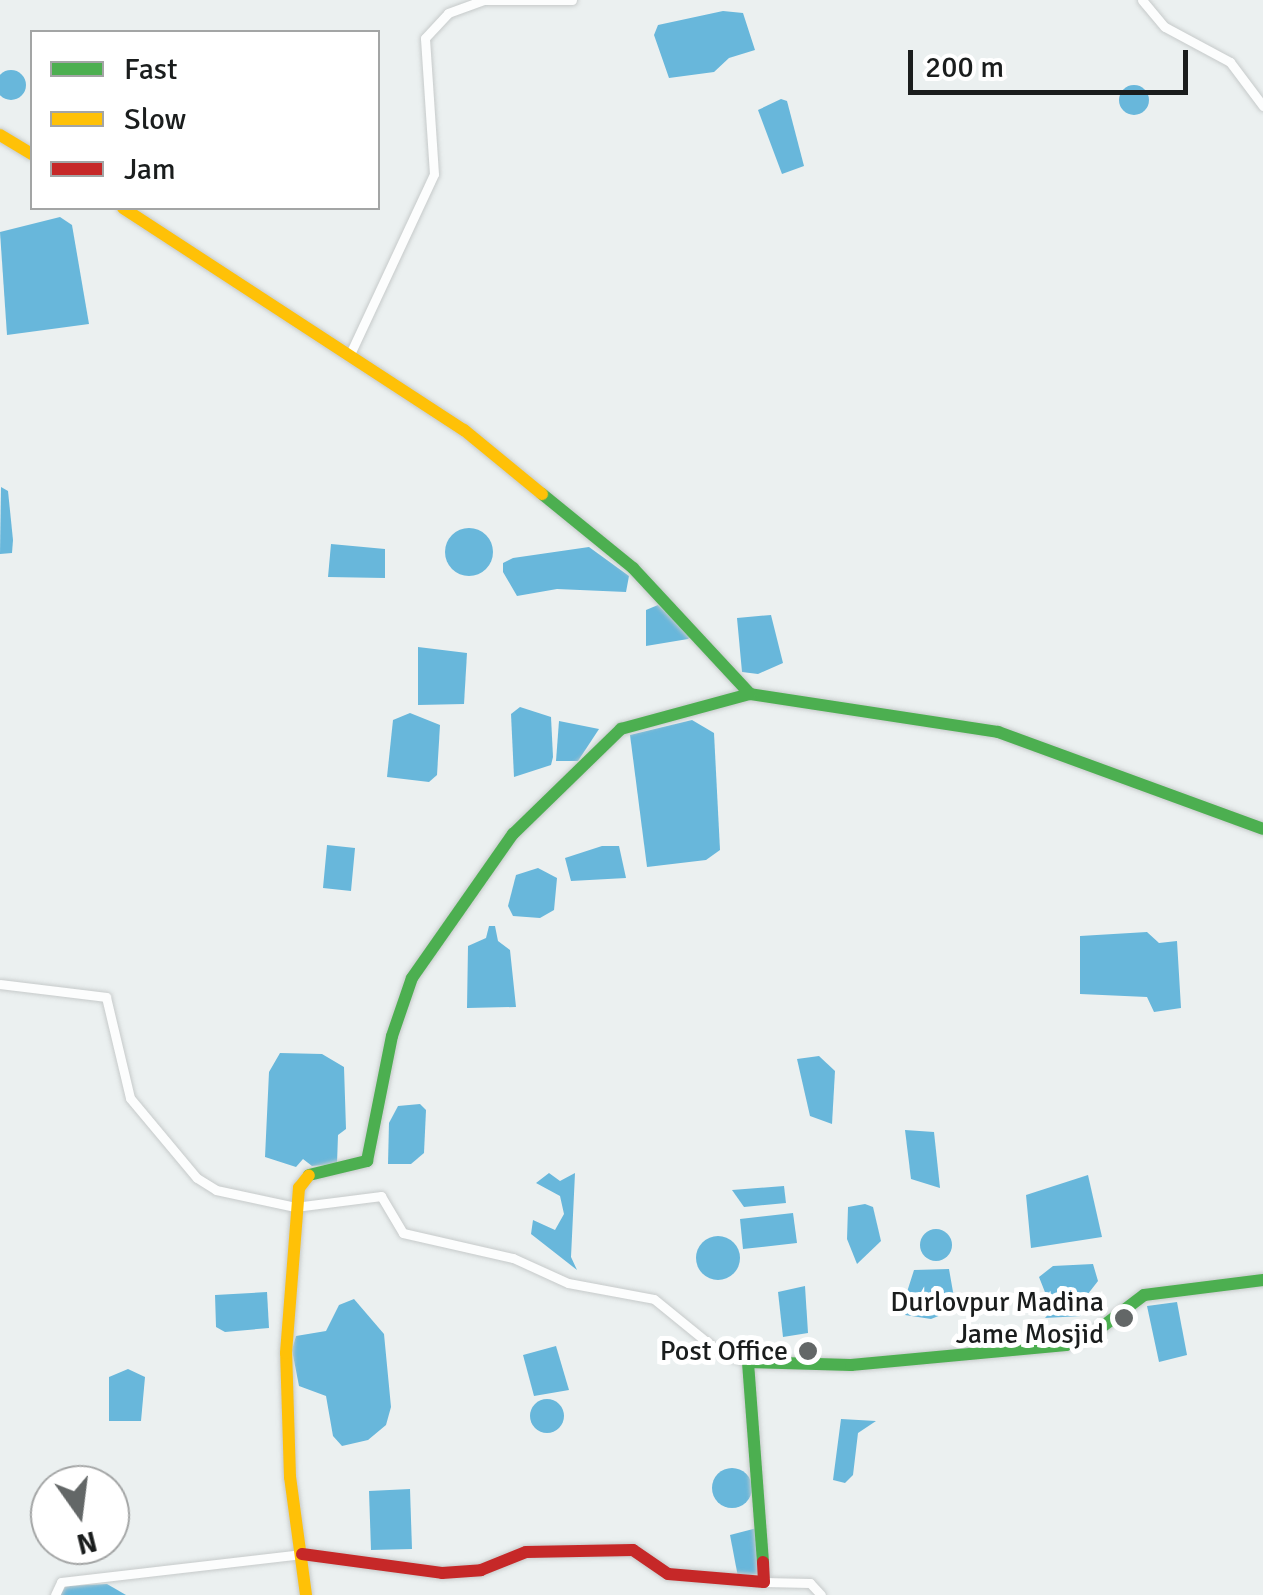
<!DOCTYPE html>
<style>
body{margin:0}
#map{position:relative;width:1263px;height:1595px;overflow:hidden;background:#ebf0f0;font-family:Signika,sans-serif}
div>[style]{position:absolute}
.water>*{inset:0;background:#68b7db}
.round{border-radius:50%}
.roads{filter:drop-shadow(0 0 2px #c6caca) drop-shadow(0 0 2px #c6caca)}
.street>*{height:9px;margin:-4.5px;padding:0 4.5px;transform-origin:4.5px;border-radius:4.5px;background:#fcfdfd}
.fast>*{height:12px;margin:-6px;padding:0 6px;transform-origin:6px;border-radius:6px;background:#4caf50}
.slow>*{height:12px;margin:-6px;padding:0 6px;transform-origin:6px;border-radius:6px;background:#ffc107}
.jam>*{height:12px;margin:-6px;padding:0 6px;transform-origin:6px;border-radius:6px;background:#c62828}
.dots>*{width:28px;height:28px;translate:-50% -50%;box-sizing:border-box;border:5px solid #fff;border-radius:50%}
span{translate:-50% -50%;white-space:nowrap;text-align:center;line-height:1.15;-webkit-text-stroke:10px #fff;paint-order:stroke}
.poi-label{font-size:28px;color:#1a1d1d}
.right{translate:-100% -50%;text-align:right}
.legend{position:absolute;left:30px;top:30px;width:350px;height:180px;box-sizing:border-box;background:#fff;border:2px solid #a3a5a5;margin:0;padding:12px 18px;list-style:none;font-size:30px;color:#1a1d1d}
.legend li{display:flex;align-items:center;gap:20px;height:50px}
.legend b{width:50px;border:2px solid #a3a5a5}
.north{position:absolute;left:30px;top:1465px;width:100px;height:100px;box-sizing:border-box;background:#fff;border:2px solid #a3a5a5;border-radius:50%;rotate:166deg;font-size:28px;font-weight:700;line-height:40px;text-align:center;color:#1a1d1d}
.north::after{content:'';display:block;margin:auto;width:35px;height:45px;background:#636767;clip-path:polygon(50% 0,100% 100%,50% 72%,0 100%)}
.scale{position:absolute;left:908px;top:50px;width:280px;height:45px;box-sizing:border-box;border:5px solid #1a1d1d;border-top:0;padding-left:12px;font-size:30px;line-height:35px;white-space:nowrap;color:#1a1d1d;-webkit-text-stroke:8px #fff;paint-order:stroke}
</style>
<div id="map">
<div class="water">
<i style="clip-path:polygon(723px 11px,743px 13px,755px 50px,729px 58px,714px 72px,669px 78px,654px 35px,658px 25px)"></i>
<i class="round" style="left:-4px;top:70px;width:30px;height:30px"></i>
<i class="round" style="left:1119px;top:85px;width:30px;height:30px"></i>
<i style="clip-path:polygon(781px 99px,787px 101px,804px 166px,782px 174px,758px 110px)"></i>
<i style="clip-path:polygon(60px 217px,72px 225px,89px 324px,7px 335px,0 232px)"></i>
<i style="clip-path:polygon(1px 487px,8px 491px,13px 540px,12px 553px,0 554px)"></i>
<i class="round" style="left:445px;top:528px;width:48px;height:48px"></i>
<i style="clip-path:polygon(331px 544px,385px 549px,385px 578px,328px 577px)"></i>
<i style="clip-path:polygon(589px 547px,629px 576px,626px 592px,557px 589px,517px 596px,503px 572px,503px 563px,513px 558px)"></i>
<i style="clip-path:polygon(658px 605px,691px 636px,688px 639px,646px 646px,646px 610px)"></i>
<i style="clip-path:polygon(771px 615px,783px 663px,758px 674px,742px 672px,737px 618px)"></i>
<i style="clip-path:polygon(418px 647px,467px 653px,464px 704px,418px 705px)"></i>
<i style="clip-path:polygon(520px 707px,551px 717px,553px 757px,551px 765px,514px 777px,511px 714px)"></i>
<i style="clip-path:polygon(410px 713px,440px 725px,437px 775px,429px 782px,387px 777px,393px 720px)"></i>
<i style="clip-path:polygon(692px 720px,714px 733px,720px 850px,706px 860px,647px 867px,630px 735px)"></i>
<i style="clip-path:polygon(559px 721px,599px 729px,578px 761px,556px 761px)"></i>
<i style="clip-path:polygon(327px 845px,355px 848px,351px 891px,323px 888px)"></i>
<i style="clip-path:polygon(602px 846px,619px 846px,626px 878px,571px 881px,565px 858px)"></i>
<i style="clip-path:polygon(538px 868px,557px 878px,554px 910px,540px 918px,513px 916px,508px 906px,516px 875px)"></i>
<i style="clip-path:polygon(489px 926px,495px 926px,498px 941px,510px 950px,516px 1007px,467px 1008px,468px 946px,486px 938px)"></i>
<i style="clip-path:polygon(1147px 932px,1159px 943px,1177px 941px,1181px 1008px,1154px 1012px,1147px 997px,1080px 994px,1080px 936px)"></i>
<i style="clip-path:polygon(280px 1053px,322px 1054px,344px 1067px,346px 1129px,338px 1135px,337px 1164px,312px 1166px,303px 1159px,296px 1167px,265px 1157px,269px 1072px)"></i>
<i style="clip-path:polygon(819px 1056px,835px 1071px,832px 1124px,810px 1116px,797px 1059px)"></i>
<i style="clip-path:polygon(420px 1104px,426px 1110px,424px 1153px,411px 1164px,388px 1164px,389px 1123px,398px 1106px)"></i>
<i style="clip-path:polygon(905px 1130px,934px 1132px,940px 1188px,911px 1179px)"></i>
<i style="clip-path:polygon(549px 1173px,560px 1181px,575px 1173px,571px 1257px,577px 1270px,531px 1234px,533px 1220px,555px 1230px,564px 1214px,560px 1196px,536px 1183px)"></i>
<i style="clip-path:polygon(1088px 1175px,1102px 1237px,1031px 1248px,1026px 1195px)"></i>
<i style="clip-path:polygon(784px 1186px,786px 1203px,744px 1207px,732px 1190px)"></i>
<i style="clip-path:polygon(865px 1204px,873px 1207px,881px 1241px,857px 1264px,847px 1239px,848px 1207px)"></i>
<i style="clip-path:polygon(793px 1213px,797px 1243px,743px 1249px,740px 1219px)"></i>
<i class="round" style="left:920px;top:1229px;width:32px;height:32px"></i>
<i class="round" style="left:696px;top:1236px;width:44px;height:44px"></i>
<i style="clip-path:polygon(1093px 1264px,1098px 1281px,1077px 1308px,1081px 1316px,1045px 1318px,1052px 1310px,1039px 1277px,1053px 1266px)"></i>
<i style="clip-path:polygon(949px 1269px,956px 1309px,931px 1319px,905px 1315px,904px 1309px,922px 1306px,920px 1297px,907px 1292px,914px 1270px)"></i>
<i style="clip-path:polygon(805px 1286px,808px 1333px,783px 1337px,778px 1292px)"></i>
<i style="clip-path:polygon(267px 1292px,269px 1328px,225px 1332px,216px 1327px,215px 1295px)"></i>
<i style="clip-path:polygon(354px 1299px,384px 1334px,391px 1407px,386px 1425px,368px 1440px,342px 1446px,333px 1436px,326px 1396px,299px 1386px,292px 1350px,296px 1336px,326px 1331px,339px 1305px)"></i>
<i style="clip-path:polygon(1177px 1302px,1187px 1355px,1159px 1362px,1147px 1306px)"></i>
<i style="clip-path:polygon(556px 1346px,569px 1390px,534px 1396px,523px 1355px)"></i>
<i style="clip-path:polygon(128px 1369px,145px 1377px,141px 1421px,109px 1421px,109px 1377px)"></i>
<i class="round" style="left:530px;top:1399px;width:34px;height:34px"></i>
<i style="clip-path:polygon(841px 1419px,876px 1421px,858px 1433px,853px 1475px,845px 1483px,833px 1480px)"></i>
<i class="round" style="left:712px;top:1468px;width:40px;height:40px"></i>
<i style="clip-path:polygon(410px 1489px,412px 1549px,371px 1550px,369px 1491px)"></i>
<i style="clip-path:polygon(757px 1528px,758px 1574px,738px 1577px,730px 1535px)"></i>
<i style="clip-path:polygon(107px 1584px,126px 1595px,60px 1595px,66px 1586px)"></i>
</div>
<div class="roads">
<div class="street">
<i style="left:1142px;top:0;width:35px;rotate:50deg"></i>
<i style="left:1165px;top:27px;width:74px;rotate:28.3deg"></i>
<i style="left:1230px;top:62px;width:55px;rotate:53.1deg"></i>
<i style="left:351px;top:352px;width:196px;rotate:-65deg"></i>
<i style="left:434px;top:174px;width:136px;rotate:-93.8deg"></i>
<i style="left:425px;top:38px;width:34px;rotate:-47deg"></i>
<i style="left:448px;top:13px;width:38px;rotate:-20deg"></i>
<i style="left:484px;top:0;width:88px"></i>
<i style="left:0;top:984px;width:107px;rotate:7deg"></i>
<i style="left:106px;top:997px;width:104px;rotate:76.6deg"></i>
<i style="left:130px;top:1098px;width:104px;rotate:50.1deg"></i>
<i style="left:197px;top:1178px;width:22px;rotate:32deg"></i>
<i style="left:216px;top:1190px;width:81px;rotate:12.1deg"></i>
<i style="left:295px;top:1207px;width:87px;rotate:-7.3deg"></i>
<i style="left:381px;top:1196px;width:43px;rotate:59.3deg"></i>
<i style="left:403px;top:1233px;width:113px;rotate:12.8deg"></i>
<i style="left:513px;top:1258px;width:60px;rotate:24.4deg"></i>
<i style="left:568px;top:1283px;width:87px;rotate:10.5deg"></i>
<i style="left:654px;top:1299px;width:84px;rotate:39.2deg"></i>
<i style="left:719px;top:1352px;width:31px;rotate:19deg"></i>
<i style="left:764px;top:1582px;width:46px;rotate:1.2deg"></i>
<i style="left:810px;top:1583px;width:16px;rotate:47deg"></i>
<i style="left:55px;top:1595px;width:14px;rotate:-65deg"></i>
<i style="left:61px;top:1582px;width:243px;rotate:-6.6deg"></i>
</div>
<div class="fast">
<i style="left:542px;top:494px;width:117px;rotate:39.1deg"></i>
<i style="left:633px;top:568px;width:172px;rotate:47.1deg"></i>
<i style="left:750px;top:694px;width:251px;rotate:8.7deg"></i>
<i style="left:998px;top:732px;width:282px;rotate:20.1deg"></i>
<i style="left:309px;top:1175px;width:60px;rotate:-13.6deg"></i>
<i style="left:367px;top:1161px;width:127px;rotate:-78.7deg"></i>
<i style="left:392px;top:1036px;width:61px;rotate:-71deg"></i>
<i style="left:412px;top:978px;width:176px;rotate:-55deg"></i>
<i style="left:513px;top:834px;width:151px;rotate:-44.2deg"></i>
<i style="left:621px;top:729px;width:134px;rotate:-15.2deg"></i>
<i style="left:763px;top:1562px;width:201px;rotate:-94.3deg"></i>
<i style="left:748px;top:1362px;width:103px;rotate:1.7deg"></i>
<i style="left:851px;top:1365px;width:216px;rotate:-5.3deg"></i>
<i style="left:1066px;top:1345px;width:26px;rotate:-21deg"></i>
<i style="left:1090px;top:1336px;width:68px;rotate:-37.2deg"></i>
<i style="left:1144px;top:1295px;width:120px;rotate:-7.2deg"></i>
</div>
<div class="slow">
<i style="left:0;top:135px;width:37px;rotate:31deg"></i>
<i style="left:123px;top:208px;width:407px;rotate:33.1deg"></i>
<i style="left:464px;top:430px;width:101px;rotate:39.4deg"></i>
<i style="left:306px;top:1595px;width:119px;rotate:-97.7deg"></i>
<i style="left:290px;top:1477px;width:124px;rotate:-91.8deg"></i>
<i style="left:286px;top:1353px;width:166px;rotate:-85.5deg"></i>
<i style="left:299px;top:1188px;width:16px;rotate:-52deg"></i>
</div>
<div class="jam">
<i style="left:302px;top:1554px;width:141px;rotate:7.7deg"></i>
<i style="left:442px;top:1573px;width:39px;rotate:-4deg"></i>
<i style="left:481px;top:1570px;width:48px;rotate:-21.8deg"></i>
<i style="left:526px;top:1552px;width:107px;rotate:-1.1deg"></i>
<i style="left:633px;top:1550px;width:42px;rotate:34.4deg"></i>
<i style="left:668px;top:1574px;width:96px;rotate:4.8deg"></i>
<i style="left:764px;top:1582px;width:20px;rotate:-93deg"></i>
</div>
</div>
<div class="dots">
<i style="left:1124px;top:1318px;background:#636767"></i>
<i style="left:808px;top:1351px;background:#636767"></i>
</div>
<div class="poi-label">
<span class="right" style="left:1104px;top:1318px">Durlovpur Madina<br>Jame Mosjid</span>
<span class="right" style="left:788px;top:1351px">Post Office</span>
</div>
<ul class="legend">
<li><b style="height:12px;background:#4caf50"></b>Fast</li>
<li><b style="height:12px;background:#ffc107"></b>Slow</li>
<li><b style="height:12px;background:#c62828"></b>Jam</li>
</ul>
<div class="north">N</div>
<div class="scale">200 m</div>
</div>
